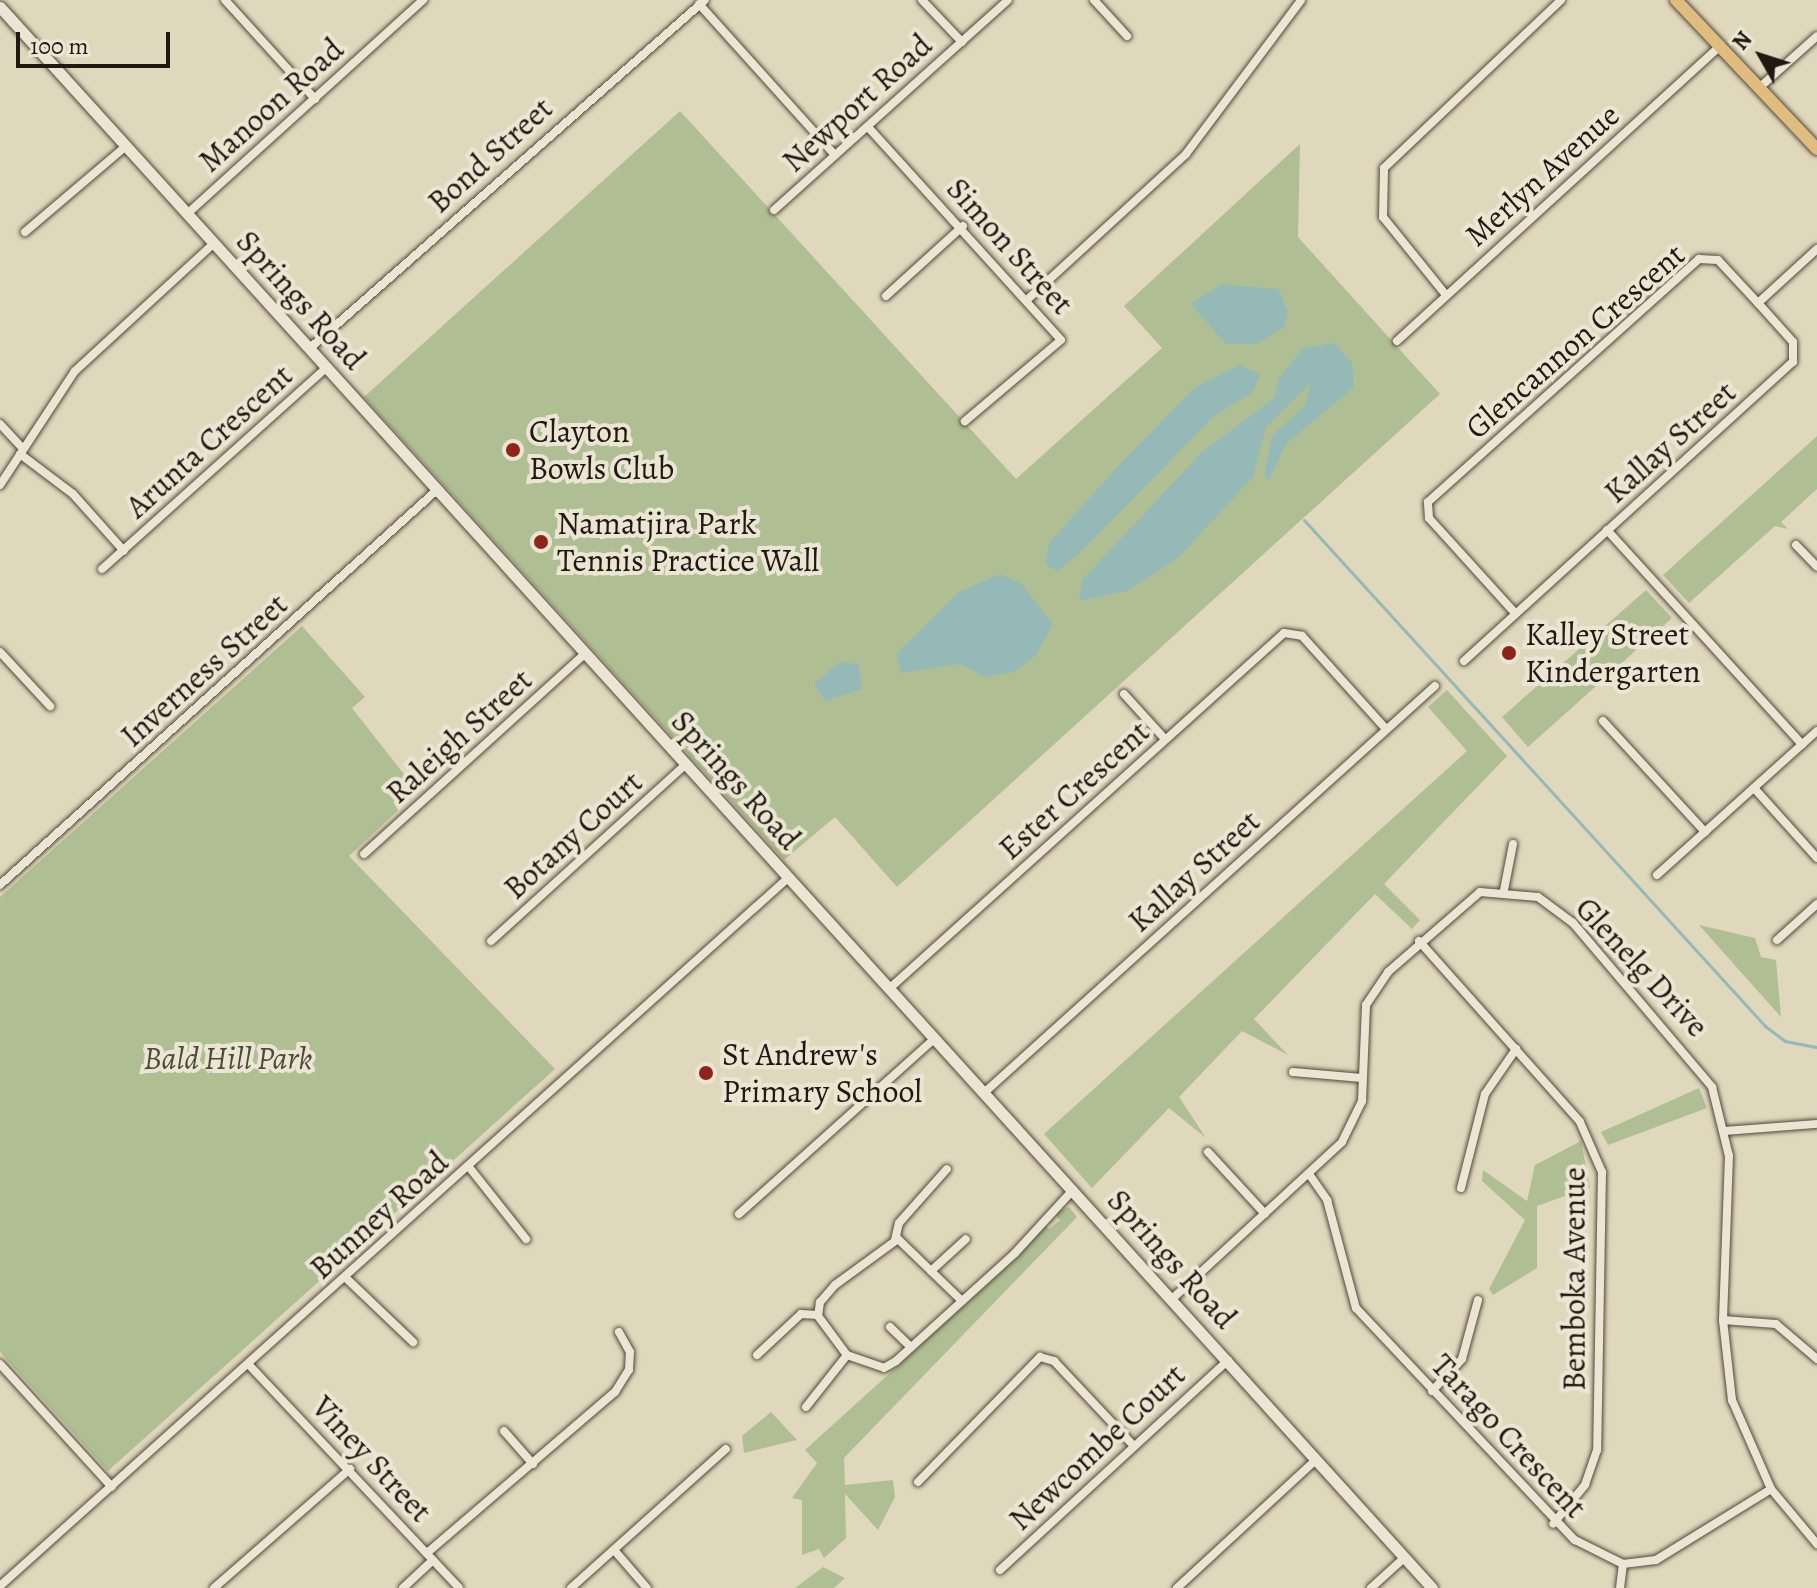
<!DOCTYPE html>
<style>
body{margin:0}
#map{position:relative;width:1817px;height:1588px;overflow:hidden;background:#e0d8bc;font-family:Alegreya,serif}
div>[style]{position:absolute}
.green>*{inset:0;background:#b0bf93}
.water>*{inset:0;background:#95b9b7}
.stream>*{height:3px;margin:-1.5px;padding:0 1.5px;transform-origin:1.5px;border-radius:1.5px;background:#95b9b7}
.roads{filter:drop-shadow(0 0 2px #52483c) drop-shadow(0 0 2px #52483c)}
.street>*{height:8px;margin:-4px;padding:0 4px;transform-origin:4px;border-radius:4px;background:#ebe6d3}
.secondary>*{height:11px;margin:-5.5px;padding:0 5.5px;transform-origin:5.5px;border-radius:5.5px;background:#ebe6d3}
.primary>*{height:12px;margin:-6px;padding:0 6px;transform-origin:6px;border-radius:6px;background:#e0bc7e}
.dots>*{width:22px;height:22px;translate:-50% -50%;box-sizing:border-box;border:4px solid #ebe6d3;border-radius:50%}
span{translate:-50% -50%;white-space:nowrap;text-align:center;line-height:1.15;-webkit-text-stroke:8px #ebe6d3;paint-order:stroke}
.street-label{font-size:32px;color:#221812}
.poi-label{font-size:32px;color:#221812}
.left{translate:0 -50%;text-align:left}
.park-label{font-size:32px;color:#4d4a39;font-style:italic}
.north{position:absolute;left:1721px;top:16px;width:80px;height:80px;-webkit-text-stroke:6px #ebe6d3;paint-order:stroke;rotate:309deg;font-size:22px;font-weight:700;line-height:32px;text-align:center;color:#221812}
.north::after{content:'';display:block;margin:auto;width:28px;height:36px;background:#221812;clip-path:polygon(50% 0,100% 100%,50% 72%,0 100%)}
.scale{position:absolute;left:16px;top:32px;width:154px;height:36px;box-sizing:border-box;border:4px solid #221812;border-top:0;padding-left:10px;font-size:24px;line-height:28px;white-space:nowrap;color:#221812;-webkit-text-stroke:6px #ebe6d3;paint-order:stroke}
</style>
<div id="map">
<div class="green">
<i style="clip-path:polygon(680px 111px,1016px 479px,1162px 348px,1124px 306px,1300px 144px,1298px 237px,1440px 394px,897px 887px,835px 817px,784px 860px,364px 397px)"></i>
<i style="clip-path:polygon(1817px 436px,1817px 489px,1781px 522px,1788px 529px,1775px 526px,1689px 603px,1663px 575px)"></i>
<i style="clip-path:polygon(1646px 590px,1672px 618px,1528px 747px,1502px 717px)"></i>
<i style="clip-path:polygon(302px 626px,365px 697px,352px 708px,418px 792px,349px 856px,555px 1069px,108px 1471px,0 1352px,0 897px)"></i>
<i style="clip-path:polygon(1447px 690px,1507px 756px,1384px 884px,1420px 920px,1412px 929px,1375px 894px,1254px 1019px,1288px 1055px,1242px 1031px,1179px 1097px,1206px 1138px,1169px 1108px,1092px 1188px,1044px 1134px,1467px 751px,1428px 707px)"></i>
<i style="clip-path:polygon(1699px 925px,1755px 938px,1761px 957px,1776px 960px,1781px 1017px)"></i>
<i style="clip-path:polygon(1699px 1088px,1707px 1108px,1608px 1145px,1601px 1132px)"></i>
<i style="clip-path:polygon(1581px 1141px,1590px 1187px,1537px 1206px,1537px 1268px,1493px 1295px,1489px 1289px,1525px 1220px,1482px 1181px,1483px 1170px,1527px 1201px,1535px 1165px)"></i>
<i style="clip-path:polygon(1069px 1207px,1077px 1217px,844px 1458px,845px 1485px,893px 1480px,895px 1497px,878px 1530px,845px 1494px,846px 1538px,824px 1558px,819px 1549px,802px 1555px,802px 1500px,792px 1498px,817px 1463px,805px 1450px,1018px 1257px,1043px 1224px,1049px 1229px,1060px 1220px,1054px 1213px)"></i>
<i style="clip-path:polygon(771px 1412px,797px 1440px,744px 1453px,742px 1436px)"></i>
<i style="clip-path:polygon(823px 1567px,845px 1578px,834px 1588px,795px 1588px)"></i>
</div>
<div class="water">
<i style="clip-path:polygon(1222px 284px,1279px 289px,1288px 313px,1284px 327px,1257px 344px,1226px 344px,1191px 304px)"></i>
<i style="clip-path:polygon(1334px 343px,1352px 363px,1354px 387px,1286px 444px,1269px 481px,1264px 475px,1272px 436px,1305px 405px,1311px 383px,1266px 427px,1253px 477px,1178px 558px,1127px 591px,1079px 601px,1082px 580px,1202px 452px,1274px 398px,1279px 377px,1304px 348px)"></i>
<i style="clip-path:polygon(1240px 365px,1260px 374px,1253px 392px,1213px 417px,1081px 552px,1057px 571px,1045px 564px,1049px 543px,1122px 462px,1194px 388px)"></i>
<i style="clip-path:polygon(1000px 574px,1021px 583px,1053px 624px,1036px 655px,1014px 672px,985px 677px,960px 664px,901px 673px,896px 654px,959px 592px)"></i>
<i style="clip-path:polygon(840px 662px,859px 664px,862px 689px,825px 701px,814px 684px)"></i>
</div>
<div class="stream">
<i style="left:1304px;top:520px;width:685px;rotate:47.66deg"></i>
<i style="left:1765px;top:1026px;width:25px;rotate:37deg"></i>
<i style="left:1785px;top:1041px;width:33px;rotate:11deg"></i>
</div>
<div class="roads">
<div class="street">
<i style="left:225px;top:0;width:134px;rotate:47.7deg"></i>
<i style="left:922px;top:0;width:58px;rotate:46.4deg"></i>
<i style="left:1094px;top:0;width:49px;rotate:47.5deg"></i>
<i style="left:699px;top:4px;width:203px;rotate:48deg"></i>
<i style="left:1760px;top:87px;width:76px;rotate:-41.8deg"></i>
<i style="left:868px;top:127px;width:287px;rotate:47.8deg"></i>
<i style="left:1061px;top:340px;width:126px;rotate:139.8deg"></i>
<i style="left:774px;top:210px;width:314px;rotate:-41.9deg"></i>
<i style="left:187px;top:214px;width:319px;rotate:-42.2deg"></i>
<i style="left:25px;top:232px;width:133px;rotate:-40.4deg"></i>
<i style="left:1446px;top:295px;width:100px;rotate:-128.9deg"></i>
<i style="left:1383px;top:217px;width:49px;rotate:-88.8deg"></i>
<i style="left:1384px;top:168px;width:244px;rotate:-43.5deg"></i>
<i style="left:886px;top:296px;width:104px;rotate:-42.3deg"></i>
<i style="left:1029px;top:298px;width:213px;rotate:-42.5deg"></i>
<i style="left:1186px;top:154px;width:192px;rotate:-53.2deg"></i>
<i style="left:1397px;top:341px;width:439px;rotate:-42.4deg"></i>
<i style="left:310px;top:348px;width:526px;rotate:-41.38deg"></i>
<i style="left:0;top:424px;width:34px;rotate:47deg"></i>
<i style="left:20px;top:454px;width:66px;rotate:37deg"></i>
<i style="left:73px;top:494px;width:76px;rotate:48.2deg"></i>
<i style="left:0;top:485px;width:136px;rotate:-56.7deg"></i>
<i style="left:75px;top:371px;width:189px;rotate:-42.6deg"></i>
<i style="left:1607px;top:530px;width:290px;rotate:47.7deg"></i>
<i style="left:1796px;top:545px;width:30px;rotate:46deg"></i>
<i style="left:102px;top:569px;width:302px;rotate:-41.9deg"></i>
<i style="left:1515px;top:613px;width:128px;rotate:-132.2deg"></i>
<i style="left:1429px;top:518px;width:16px;rotate:-94deg"></i>
<i style="left:1428px;top:502px;width:364px;rotate:-41.9deg"></i>
<i style="left:1699px;top:259px;width:19px;rotate:3deg"></i>
<i style="left:1718px;top:260px;width:59px;rotate:47.1deg"></i>
<i style="left:0;top:652px;width:74px;rotate:47.2deg"></i>
<i style="left:1464px;top:661px;width:445px;rotate:-42.3deg"></i>
<i style="left:1793px;top:362px;width:20px;rotate:-90deg"></i>
<i style="left:1793px;top:342px;width:52px;rotate:-131.9deg"></i>
<i style="left:1758px;top:303px;width:80px;rotate:-42.5deg"></i>
<i style="left:1124px;top:694px;width:61px;rotate:47.7deg"></i>
<i style="left:1603px;top:721px;width:151px;rotate:47.4deg"></i>
<i style="left:1754px;top:788px;width:94px;rotate:48deg"></i>
<i style="left:364px;top:854px;width:299px;rotate:-42.2deg"></i>
<i style="left:1657px;top:875px;width:215px;rotate:-42deg"></i>
<i style="left:0;top:885px;width:590px;rotate:-42.12deg"></i>
<i style="left:1504px;top:890px;width:47px;rotate:-78.9deg"></i>
<i style="left:1777px;top:940px;width:54px;rotate:-42deg"></i>
<i style="left:491px;top:941px;width:263px;rotate:-42.2deg"></i>
<i style="left:1419px;top:941px;width:242px;rotate:48.3deg"></i>
<i style="left:1580px;top:1122px;width:55px;rotate:66.3deg"></i>
<i style="left:1602px;top:1172px;width:278px;rotate:91deg"></i>
<i style="left:1597px;top:1450px;width:37px;rotate:109deg"></i>
<i style="left:1585px;top:1485px;width:50px;rotate:129.4deg"></i>
<i style="left:890px;top:988px;width:530px;rotate:-42.02deg"></i>
<i style="left:1284px;top:633px;width:18px;rotate:9deg"></i>
<i style="left:1302px;top:636px;width:125px;rotate:47.9deg"></i>
<i style="left:1293px;top:1072px;width:69px;rotate:5deg"></i>
<i style="left:985px;top:1092px;width:606px;rotate:-42.06deg"></i>
<i style="left:1725px;top:1131px;width:92px;rotate:-4.4deg"></i>
<i style="left:1208px;top:1152px;width:84px;rotate:47.4deg"></i>
<i style="left:469px;top:1167px;width:92px;rotate:51.6deg"></i>
<i style="left:1309px;top:1174px;width:32px;rotate:55deg"></i>
<i style="left:1327px;top:1200px;width:112px;rotate:75deg"></i>
<i style="left:1356px;top:1308px;width:319px;rotate:46.7deg"></i>
<i style="left:1575px;top:1540px;width:54px;rotate:26.6deg"></i>
<i style="left:1623px;top:1564px;width:33px;rotate:-7deg"></i>
<i style="left:1656px;top:1560px;width:135px;rotate:-31.7deg"></i>
<i style="left:1461px;top:1188px;width:97px;rotate:-75.7deg"></i>
<i style="left:1485px;top:1094px;width:55px;rotate:-55.4deg"></i>
<i style="left:739px;top:1214px;width:263px;rotate:-41.9deg"></i>
<i style="left:895px;top:1240px;width:17px;rotate:-77deg"></i>
<i style="left:899px;top:1223px;width:72px;rotate:-48.4deg"></i>
<i style="left:931px;top:1271px;width:47px;rotate:-42.4deg"></i>
<i style="left:346px;top:1278px;width:93px;rotate:43.7deg"></i>
<i style="left:1172px;top:1299px;width:231px;rotate:-42.7deg"></i>
<i style="left:1342px;top:1142px;width:46px;rotate:-64deg"></i>
<i style="left:1362px;top:1101px;width:96px;rotate:-87.6deg"></i>
<i style="left:1366px;top:1005px;width:40px;rotate:-56deg"></i>
<i style="left:1388px;top:972px;width:122px;rotate:-41deg"></i>
<i style="left:1480px;top:892px;width:58px;rotate:4.9deg"></i>
<i style="left:1538px;top:897px;width:44px;rotate:36.6deg"></i>
<i style="left:1573px;top:923px;width:215px;rotate:49.7deg"></i>
<i style="left:1712px;top:1087px;width:71px;rotate:76.2deg"></i>
<i style="left:1729px;top:1156px;width:164px;rotate:92.1deg"></i>
<i style="left:1723px;top:1320px;width:81px;rotate:83.6deg"></i>
<i style="left:1732px;top:1400px;width:97px;rotate:66.3deg"></i>
<i style="left:1771px;top:1489px;width:72px;rotate:50.1deg"></i>
<i style="left:962px;top:1301px;width:89px;rotate:-135.9deg"></i>
<i style="left:898px;top:1239px;width:78px;rotate:143.9deg"></i>
<i style="left:835px;top:1285px;width:23px;rotate:131deg"></i>
<i style="left:820px;top:1302px;width:14px;rotate:98deg"></i>
<i style="left:818px;top:1316px;width:49px;rotate:53.4deg"></i>
<i style="left:847px;top:1355px;width:39px;rotate:19deg"></i>
<i style="left:884px;top:1368px;width:14px;rotate:-30deg"></i>
<i style="left:896px;top:1361px;width:161px;rotate:-42.2deg"></i>
<i style="left:1015px;top:1253px;width:86px;rotate:-47.4deg"></i>
<i style="left:1723px;top:1320px;width:53px;rotate:4.3deg"></i>
<i style="left:1776px;top:1324px;width:54px;rotate:40.5deg"></i>
<i style="left:890px;top:1327px;width:29px;rotate:44deg"></i>
<i style="left:757px;top:1355px;width:60px;rotate:-43deg"></i>
<i style="left:801px;top:1314px;width:17px;rotate:3deg"></i>
<i style="left:0;top:1364px;width:166px;rotate:47.7deg"></i>
<i style="left:249px;top:1365px;width:306px;rotate:46.7deg"></i>
<i style="left:1432px;top:1391px;width:44px;rotate:-46.8deg"></i>
<i style="left:1462px;top:1359px;width:61px;rotate:-74.8deg"></i>
<i style="left:806px;top:1407px;width:66px;rotate:-51.7deg"></i>
<i style="left:504px;top:1431px;width:44px;rotate:48.7deg"></i>
<i style="left:918px;top:1482px;width:175px;rotate:-45.7deg"></i>
<i style="left:1040px;top:1357px;width:15px;rotate:16deg"></i>
<i style="left:1054px;top:1361px;width:115px;rotate:46.8deg"></i>
<i style="left:614px;top:1550px;width:50px;rotate:49deg"></i>
<i style="left:427px;top:1553px;width:248px;rotate:-40.6deg"></i>
<i style="left:615px;top:1392px;width:26px;rotate:-58deg"></i>
<i style="left:629px;top:1370px;width:18px;rotate:-87deg"></i>
<i style="left:630px;top:1352px;width:23px;rotate:-119deg"></i>
<i style="left:1000px;top:1570px;width:310px;rotate:-42.6deg"></i>
<i style="left:0;top:1586px;width:1061px;rotate:-41.94deg"></i>
<i style="left:214px;top:1588px;width:181px;rotate:-41.2deg"></i>
<i style="left:403px;top:1588px;width:41px;rotate:-43deg"></i>
<i style="left:571px;top:1588px;width:208px;rotate:-41.9deg"></i>
<i style="left:1177px;top:1588px;width:190px;rotate:-42.7deg"></i>
<i style="left:1371px;top:1588px;width:45px;rotate:-42.3deg"></i>
<i style="left:1620px;top:1588px;width:24px;rotate:-83deg"></i>
</div>
<div class="secondary">
<i style="left:0;top:7px;width:2133px;rotate:47.83deg"></i>
</div>
<div class="primary">
<i style="left:1676px;top:0;width:205px;rotate:46.6deg"></i>
</div>
</div>
<div class="dots">
<i style="left:513px;top:450px;background:#8f2418"></i>
<i style="left:541px;top:542px;background:#8f2418"></i>
<i style="left:1509px;top:653px;background:#8f2418"></i>
<i style="left:706px;top:1073px;background:#8f2418"></i>
</div>
<div class="street-label">
<span style="left:857px;top:103px;rotate:-42deg">Newport Road</span>
<span style="left:271px;top:105px;rotate:-42deg">Manoon Road</span>
<span style="left:490px;top:155px;rotate:-42deg">Bond Street</span>
<span style="left:1542px;top:175px;rotate:-42deg">Merlyn Avenue</span>
<span style="left:1010px;top:246px;rotate:48deg">Simon Street</span>
<span style="left:301px;top:300px;rotate:48deg">Springs Road</span>
<span style="left:1575px;top:341px;rotate:-41deg">Glencannon Crescent</span>
<span style="left:209px;top:441px;rotate:-42deg">Arunta Crescent</span>
<span style="left:1670px;top:442px;rotate:-42deg">Kallay Street</span>
<span style="left:204px;top:670px;rotate:-42deg">Inverness Street</span>
<span style="left:459px;top:736px;rotate:-42deg">Raleigh Street</span>
<span style="left:736px;top:780px;rotate:48deg">Springs Road</span>
<span style="left:1074px;top:790px;rotate:-42deg">Ester Crescent</span>
<span style="left:573px;top:835px;rotate:-42deg">Botany Court</span>
<span style="left:1194px;top:871px;rotate:-42deg">Kallay Street</span>
<span style="left:1642px;top:967px;rotate:47deg">Glenelg Drive</span>
<span style="left:379px;top:1215px;rotate:-42deg">Bunney Road</span>
<span style="left:1172px;top:1259px;rotate:48deg">Springs Road</span>
<span style="left:1574px;top:1279px;rotate:-90deg">Bemboka Avenue</span>
<span style="left:1509px;top:1436px;rotate:47deg">Tarago Crescent</span>
<span style="left:1097px;top:1447px;rotate:-43deg">Newcombe Court</span>
<span style="left:372px;top:1459px;rotate:47deg">Viney Street</span>
</div>
<div class="poi-label">
<span class="left" style="left:529px;top:450px">Clayton<br>Bowls Club</span>
<span class="left" style="left:557px;top:542px">Namatjira Park<br>Tennis Practice Wall</span>
<span class="left" style="left:1525px;top:653px">Kalley Street<br>Kindergarten</span>
<span class="left" style="left:722px;top:1073px">St Andrew's<br>Primary School</span>
</div>
<div class="park-label">
<span style="left:228px;top:1058px">Bald Hill Park</span>
</div>
<div class="north">N</div>
<div class="scale">100 m</div>
</div>
